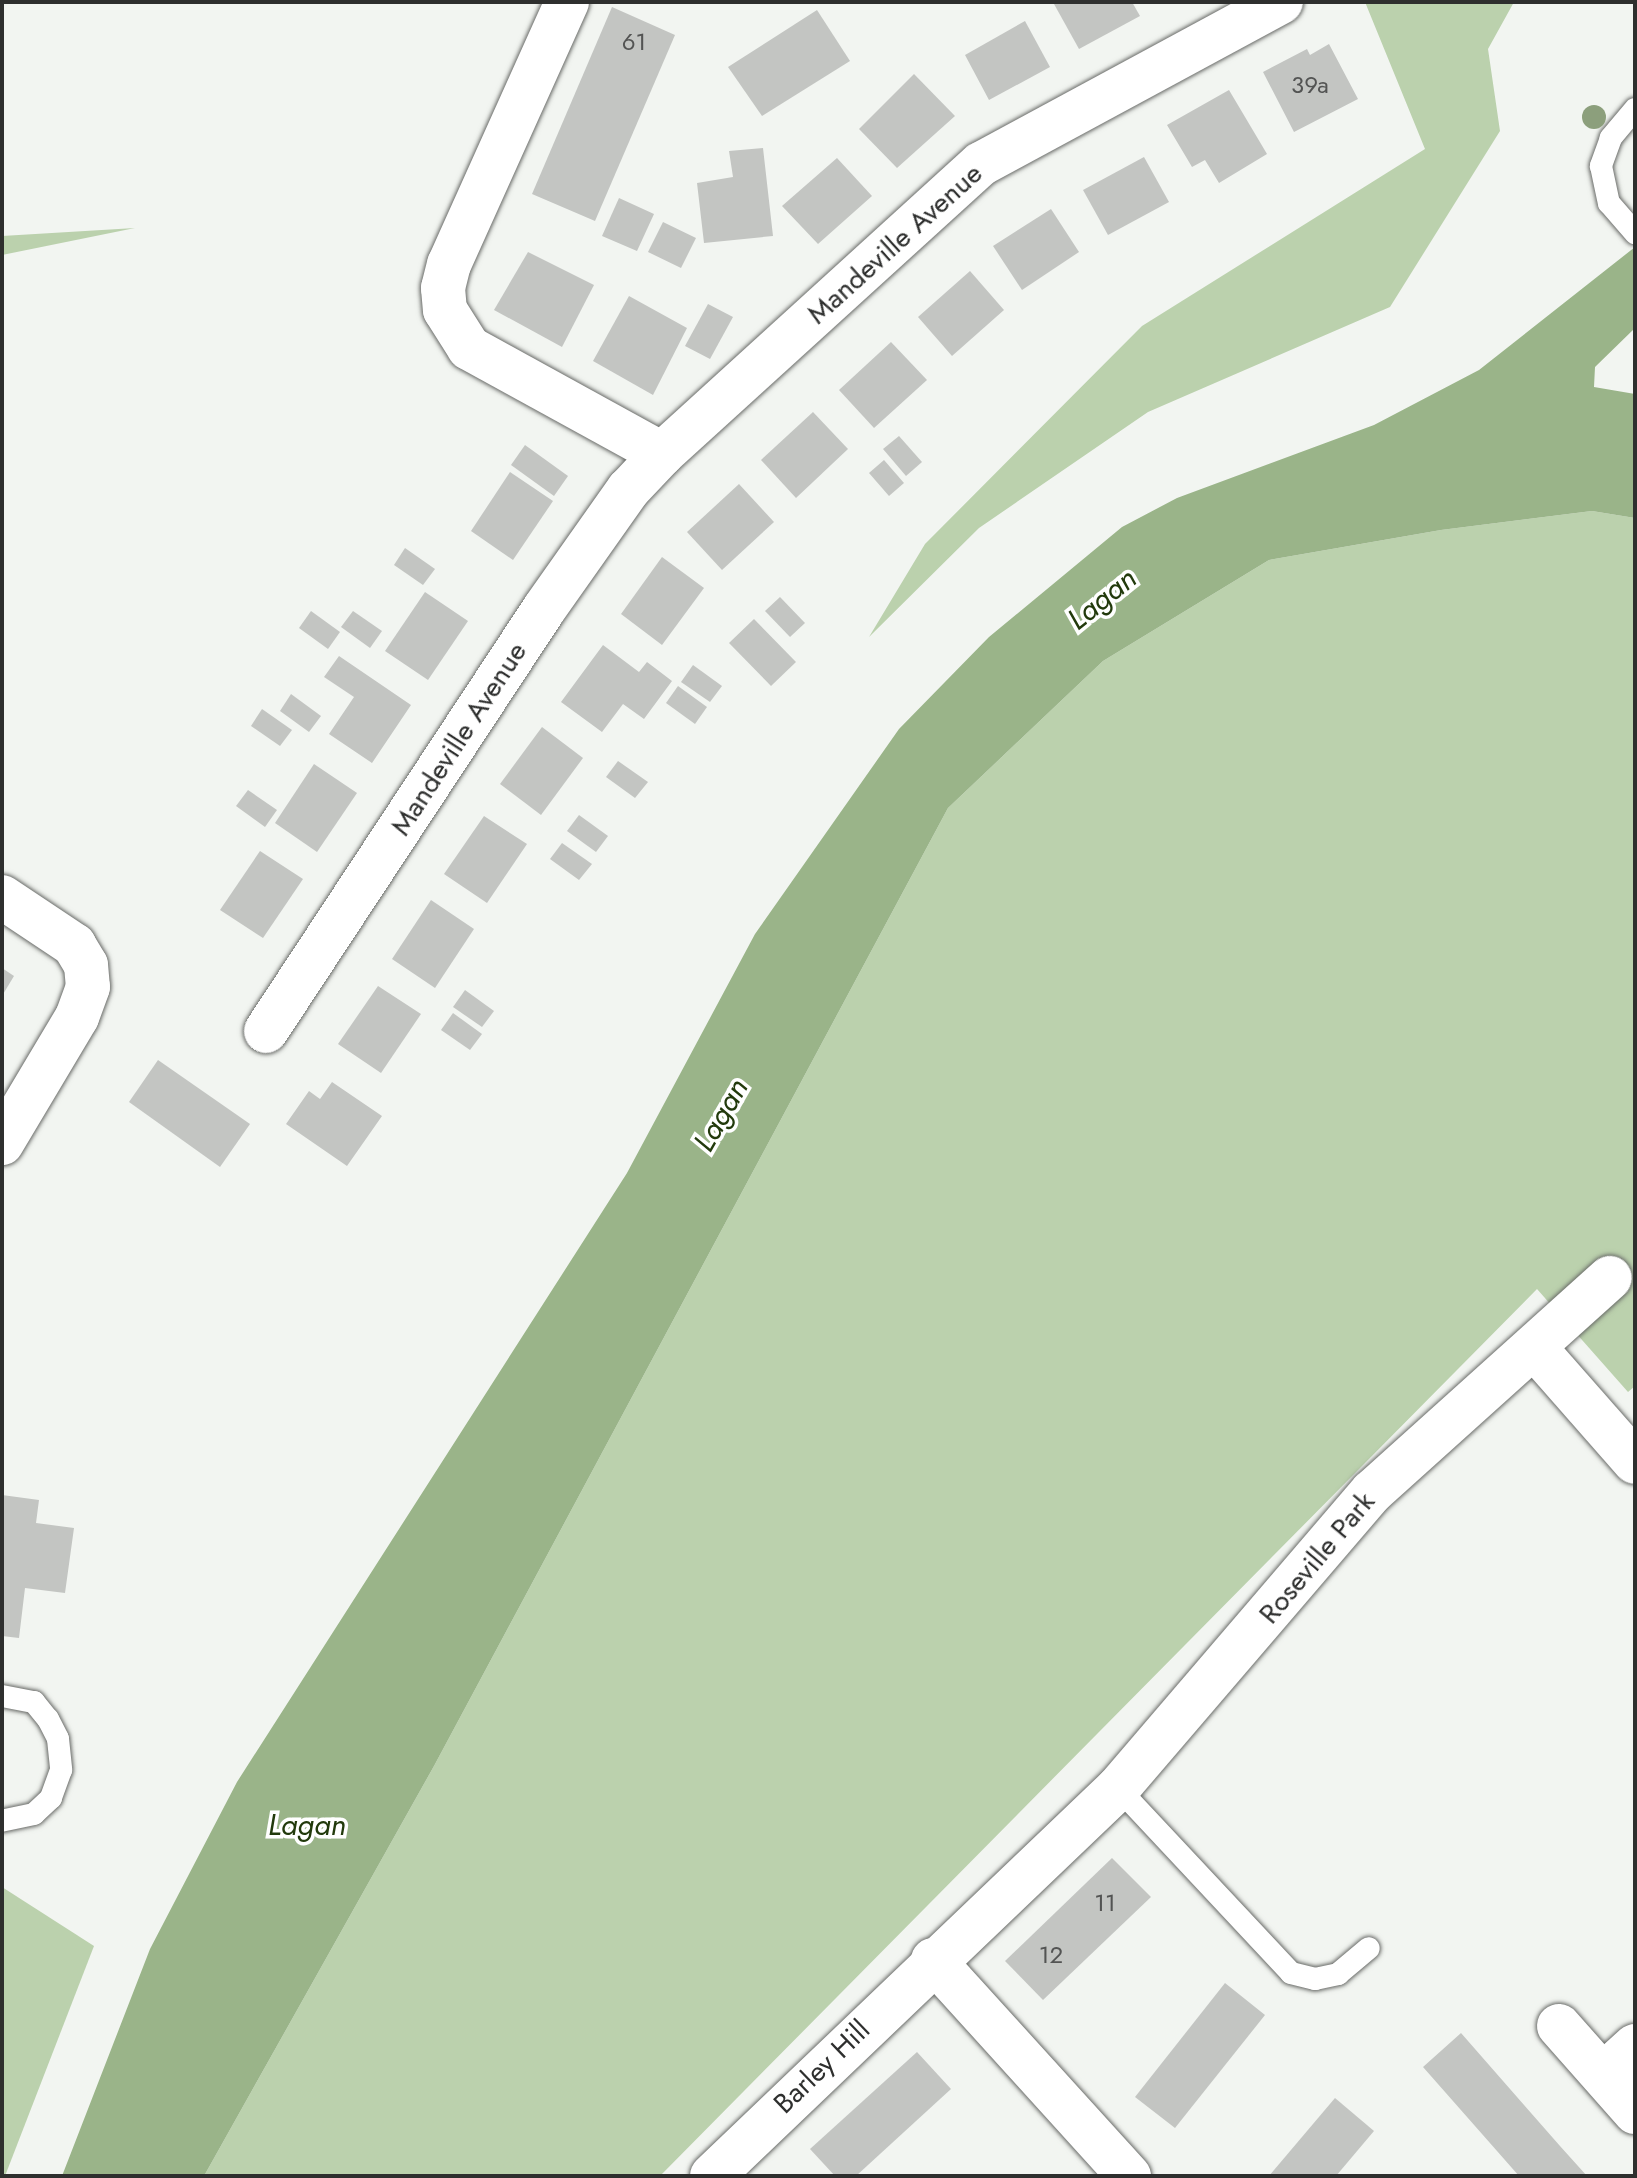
<!DOCTYPE html>
<style>
body{margin:0}
#map{position:relative;width:1637px;height:2178px;overflow:hidden;background:#f2f5f1;font-family:Jost,sans-serif}
div>[style]{position:absolute}
.green>*{inset:0;background:#bbd1ad}
.water>*{inset:0;background:#9ab489}
.building>*{inset:0;background:#c3c5c2}
.roads{filter:drop-shadow(0 0 2px #696b68) drop-shadow(0 0 2px #696b68)}
.lane>*{height:22px;margin:-11px;padding:0 11px;transform-origin:11px;border-radius:11px;background:#fff}
.street>*{height:44px;margin:-22px;padding:0 22px;transform-origin:22px;border-radius:22px;background:#fff}
.trees>*{width:24px;height:24px;margin:-12px;border-radius:50%;background:#8c9f7c}
span{translate:-50% -50%;white-space:nowrap;text-align:center;line-height:1.15;-webkit-text-stroke:7px #fff;paint-order:stroke}
.number-label{font-size:24px;color:#535453}
.number-label span{-webkit-text-stroke-width:0}
.street-label{font-size:28px;color:#2e2f2e}
.water-label{font-size:30px;color:#223a0c;font-style:italic}
.frame{position:absolute;inset:0;border:4px solid #2e2f2e;pointer-events:none}
</style>
<div id="map">
<div class="green">
<i style="clip-path:polygon(1365px 2px,1514px 2px,1488px 49px,1500px 131px,1390px 307px,1148px 412px,979px 528px,869px 637px,925px 544px,1142px 326px,1425px 149px)"></i>
<i style="clip-path:polygon(135px 228px,2px 255px,2px 236px)"></i>
<i style="clip-path:polygon(1592px 511px,1635px 518px,1635px 1386px,1628px 1392px,1537px 1289px,660px 2176px,204px 2176px,434px 1766px,948px 808px,1103px 661px,1269px 560px,1441px 530px)"></i>
<i style="clip-path:polygon(2px 1887px,94px 1946px,5px 2176px,2px 2176px)"></i>
</div>
<div class="water">
<i style="clip-path:polygon(1635px 247px,1635px 328px,1595px 367px,1594px 387px,1635px 394px,1635px 518px,1592px 511px,1441px 530px,1269px 560px,1103px 661px,948px 808px,434px 1766px,204px 2176px,62px 2176px,150px 1949px,237px 1782px,627px 1173px,755px 934px,899px 729px,989px 637px,1122px 527px,1177px 498px,1374px 425px,1479px 370px)"></i>
</div>
<div class="building">
<i style="clip-path:polygon(1058px 2px,1132px 2px,1140px 16px,1079px 49px,1054px 4px)"></i>
<i style="clip-path:polygon(612px 7px,675px 35px,595px 221px,532px 194px)"></i>
<i style="clip-path:polygon(817px 10px,850px 61px,762px 116px,728px 67px)"></i>
<i style="clip-path:polygon(1025px 21px,1050px 67px,989px 100px,965px 55px)"></i>
<i style="clip-path:polygon(1329px 44px,1358px 99px,1294px 132px,1263px 72px,1307px 49px,1310px 55px)"></i>
<i style="clip-path:polygon(914px 74px,955px 116px,897px 168px,859px 129px)"></i>
<i style="clip-path:polygon(1229px 90px,1267px 154px,1219px 183px,1205px 160px,1192px 167px,1167px 125px)"></i>
<i style="clip-path:polygon(763px 148px,773px 236px,704px 243px,697px 183px,733px 177px,729px 151px)"></i>
<i style="clip-path:polygon(1144px 157px,1169px 202px,1108px 235px,1083px 190px)"></i>
<i style="clip-path:polygon(837px 158px,872px 196px,818px 244px,782px 206px)"></i>
<i style="clip-path:polygon(619px 198px,654px 214px,637px 251px,602px 236px)"></i>
<i style="clip-path:polygon(1051px 209px,1079px 252px,1022px 290px,993px 246px)"></i>
<i style="clip-path:polygon(663px 222px,696px 238px,681px 268px,648px 252px)"></i>
<i style="clip-path:polygon(528px 252px,594px 285px,562px 347px,494px 310px)"></i>
<i style="clip-path:polygon(970px 271px,1004px 310px,952px 356px,918px 317px)"></i>
<i style="clip-path:polygon(629px 296px,687px 328px,653px 395px,593px 361px)"></i>
<i style="clip-path:polygon(708px 304px,733px 317px,710px 359px,685px 346px)"></i>
<i style="clip-path:polygon(891px 342px,927px 380px,874px 428px,839px 390px)"></i>
<i style="clip-path:polygon(813px 412px,848px 449px,796px 498px,761px 460px)"></i>
<i style="clip-path:polygon(899px 436px,922px 462px,906px 476px,883px 449px)"></i>
<i style="clip-path:polygon(525px 445px,568px 476px,554px 496px,511px 465px)"></i>
<i style="clip-path:polygon(884px 460px,904px 483px,889px 496px,869px 473px)"></i>
<i style="clip-path:polygon(510px 472px,553px 501px,513px 560px,471px 531px)"></i>
<i style="clip-path:polygon(739px 484px,774px 522px,722px 570px,687px 532px)"></i>
<i style="clip-path:polygon(405px 548px,435px 569px,423px 585px,394px 565px)"></i>
<i style="clip-path:polygon(662px 557px,704px 588px,662px 645px,621px 614px)"></i>
<i style="clip-path:polygon(425px 592px,468px 621px,428px 680px,385px 651px)"></i>
<i style="clip-path:polygon(780px 597px,805px 623px,790px 637px,765px 611px)"></i>
<i style="clip-path:polygon(311px 611px,340px 632px,328px 649px,299px 628px)"></i>
<i style="clip-path:polygon(353px 611px,382px 631px,370px 648px,341px 627px)"></i>
<i style="clip-path:polygon(754px 619px,796px 662px,771px 686px,729px 643px)"></i>
<i style="clip-path:polygon(603px 645px,639px 672px,647px 662px,672px 681px,644px 719px,623px 704px,602px 732px,561px 702px)"></i>
<i style="clip-path:polygon(339px 656px,411px 705px,372px 763px,329px 734px,354px 697px,324px 677px)"></i>
<i style="clip-path:polygon(693px 665px,722px 686px,710px 702px,681px 682px)"></i>
<i style="clip-path:polygon(678px 686px,707px 707px,695px 724px,666px 703px)"></i>
<i style="clip-path:polygon(291px 694px,321px 716px,309px 732px,280px 711px)"></i>
<i style="clip-path:polygon(262px 709px,292px 730px,280px 746px,251px 726px)"></i>
<i style="clip-path:polygon(542px 727px,583px 758px,541px 815px,500px 784px)"></i>
<i style="clip-path:polygon(618px 761px,648px 782px,635px 798px,606px 777px)"></i>
<i style="clip-path:polygon(314px 764px,357px 793px,317px 852px,275px 823px)"></i>
<i style="clip-path:polygon(248px 790px,277px 810px,265px 827px,236px 806px)"></i>
<i style="clip-path:polygon(579px 815px,608px 836px,596px 852px,567px 831px)"></i>
<i style="clip-path:polygon(484px 816px,527px 844px,487px 903px,444px 874px)"></i>
<i style="clip-path:polygon(562px 843px,592px 864px,579px 880px,550px 859px)"></i>
<i style="clip-path:polygon(260px 851px,303px 879px,263px 938px,220px 910px)"></i>
<i style="clip-path:polygon(431px 900px,474px 929px,435px 988px,392px 959px)"></i>
<i style="clip-path:polygon(2px 968px,14px 976px,2px 996px)"></i>
<i style="clip-path:polygon(378px 986px,421px 1014px,381px 1073px,338px 1044px)"></i>
<i style="clip-path:polygon(465px 990px,494px 1011px,482px 1027px,453px 1007px)"></i>
<i style="clip-path:polygon(453px 1013px,482px 1034px,470px 1050px,441px 1030px)"></i>
<i style="clip-path:polygon(158px 1060px,250px 1124px,220px 1167px,129px 1102px)"></i>
<i style="clip-path:polygon(332px 1082px,382px 1116px,347px 1166px,286px 1124px,309px 1091px,320px 1099px)"></i>
<i style="clip-path:polygon(2px 1495px,39px 1500px,36px 1523px,74px 1528px,65px 1593px,25px 1588px,19px 1638px,2px 1636px)"></i>
<i style="clip-path:polygon(1112px 1858px,1151px 1897px,1043px 2000px,1005px 1961px)"></i>
<i style="clip-path:polygon(1225px 1983px,1265px 2015px,1175px 2128px,1135px 2097px)"></i>
<i style="clip-path:polygon(1461px 2033px,1560px 2146px,1587px 2176px,1519px 2176px,1497px 2151px,1423px 2067px)"></i>
<i style="clip-path:polygon(917px 2052px,951px 2089px,856px 2176px,835px 2176px,810px 2149px)"></i>
<i style="clip-path:polygon(1335px 2098px,1374px 2131px,1336px 2176px,1269px 2176px)"></i>
</div>
<div class="roads">
<div class="lane">
<i style="left:1635px;top:109px;width:38px;rotate:130deg"></i>
<i style="left:1611px;top:138px;width:30px;rotate:110deg"></i>
<i style="left:1601px;top:166px;width:38px;rotate:78deg"></i>
<i style="left:1609px;top:203px;width:40px;rotate:49deg"></i>
<i style="left:2px;top:1696px;width:33px;rotate:11deg"></i>
<i style="left:34px;top:1702px;width:22px;rotate:51deg"></i>
<i style="left:48px;top:1719px;width:22px;rotate:63deg"></i>
<i style="left:58px;top:1739px;width:31px;rotate:84deg"></i>
<i style="left:61px;top:1770px;width:30px;rotate:110deg"></i>
<i style="left:51px;top:1798px;width:23px;rotate:137deg"></i>
<i style="left:34px;top:1814px;width:33px;rotate:168deg"></i>
<i style="left:1118px;top:1788px;width:253px;rotate:46.9deg"></i>
<i style="left:1291px;top:1973px;width:25px;rotate:14deg"></i>
<i style="left:1315px;top:1979px;width:24px;rotate:-12deg"></i>
<i style="left:1338px;top:1974px;width:40px;rotate:-40deg"></i>
</div>
<div class="street">
<i style="left:567px;top:2px;width:287px;rotate:114.2deg"></i>
<i style="left:449px;top:264px;width:25px;rotate:104deg"></i>
<i style="left:443px;top:288px;width:22px;rotate:85deg"></i>
<i style="left:445px;top:310px;width:45px;rotate:57.7deg"></i>
<i style="left:469px;top:348px;width:220px;rotate:28.8deg"></i>
<i style="left:2px;top:897px;width:87px;rotate:33.7deg"></i>
<i style="left:74px;top:945px;width:23px;rotate:59deg"></i>
<i style="left:86px;top:965px;width:22px;rotate:85deg"></i>
<i style="left:88px;top:987px;width:32px;rotate:110deg"></i>
<i style="left:77px;top:1017px;width:147px;rotate:120.8deg"></i>
<i style="left:266px;top:1031px;width:505px;rotate:-56.62deg"></i>
<i style="left:544px;top:609px;width:146px;rotate:-54.8deg"></i>
<i style="left:628px;top:490px;width:50px;rotate:-46.6deg"></i>
<i style="left:662px;top:454px;width:431px;rotate:-42.3deg"></i>
<i style="left:981px;top:164px;width:341px;rotate:-28.4deg"></i>
<i style="left:1534px;top:1347px;width:153px;rotate:48.7deg"></i>
<i style="left:933px;top:1960px;width:292px;rotate:47.8deg"></i>
<i style="left:1559px;top:2026px;width:115px;rotate:48.5deg"></i>
<i style="left:1603px;top:2075px;width:43px;rotate:-42.2deg"></i>
<i style="left:712px;top:2176px;width:562px;rotate:-43.7deg"></i>
<i style="left:1118px;top:1788px;width:390px;rotate:-49.4deg"></i>
<i style="left:1372px;top:1492px;width:320px;rotate:-42deg"></i>
</div>
</div>
<div class="trees">
<i style="left:1594px;top:117px"></i>
</div>
<div class="number-label">
<span style="left:634px;top:42px">61</span>
<span style="left:1310px;top:85px">39a</span>
<span style="left:1105px;top:1903px">11</span>
<span style="left:1051px;top:1955px">12</span>
</div>
<div class="street-label">
<span style="left:895px;top:244px;rotate:-42deg">Mandeville Avenue</span>
<span style="left:459px;top:739px;rotate:-57deg">Mandeville Avenue</span>
<span style="left:1317px;top:1558px;rotate:-50deg">Roseville Park</span>
<span style="left:822px;top:2067px;rotate:-44deg">Barley Hill</span>
</div>
<div class="water-label">
<span style="left:1102px;top:599px;rotate:-39deg">Lagan</span>
<span style="left:721px;top:1115px;rotate:-60deg">Lagan</span>
<span style="left:307px;top:1825px">Lagan</span>
</div>
<div class="frame"></div>
</div>
